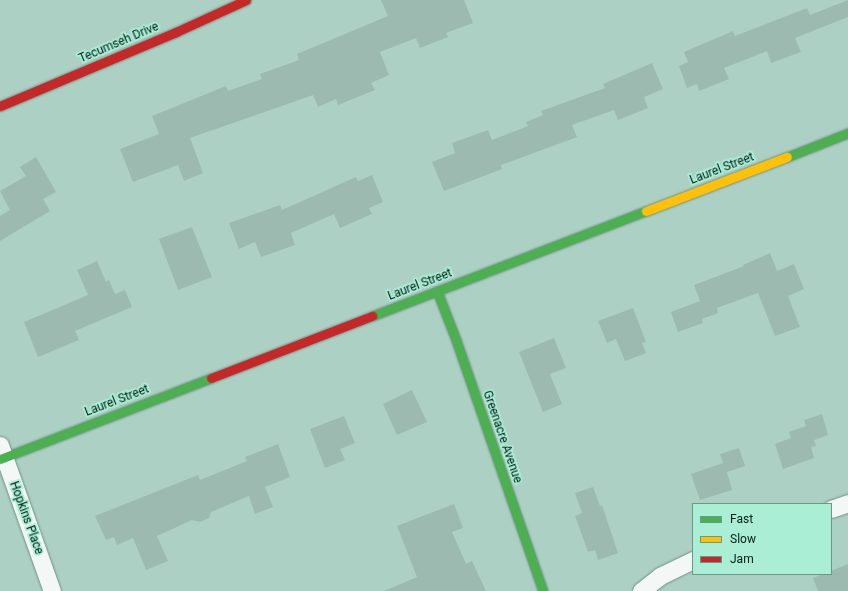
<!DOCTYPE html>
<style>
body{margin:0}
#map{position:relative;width:848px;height:591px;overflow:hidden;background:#acd1c4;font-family:Roboto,sans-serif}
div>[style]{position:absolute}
.building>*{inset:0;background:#9dbab0}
.roads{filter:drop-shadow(0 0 1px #729086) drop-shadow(0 0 1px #729086)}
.street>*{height:17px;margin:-8.5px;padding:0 8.5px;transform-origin:8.5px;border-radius:8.5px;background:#f3f8f6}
.fast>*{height:9px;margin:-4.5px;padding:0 4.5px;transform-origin:4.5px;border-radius:4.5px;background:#4caf50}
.slow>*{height:9px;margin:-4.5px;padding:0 4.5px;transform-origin:4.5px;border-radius:4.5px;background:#ffc107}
.jam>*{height:9px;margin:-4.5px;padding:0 4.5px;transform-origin:4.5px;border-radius:4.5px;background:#c62828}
span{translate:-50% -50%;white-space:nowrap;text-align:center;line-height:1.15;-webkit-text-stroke:3.5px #aaeed5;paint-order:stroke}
.street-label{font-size:12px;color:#021d15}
.legend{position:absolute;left:692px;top:503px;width:140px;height:72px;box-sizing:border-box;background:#aaeed5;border:1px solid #679a88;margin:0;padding:5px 7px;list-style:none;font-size:12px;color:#021d15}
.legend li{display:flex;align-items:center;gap:8px;height:20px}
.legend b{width:20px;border:1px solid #679a88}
</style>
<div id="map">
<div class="building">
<i style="clip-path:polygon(381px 0,464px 0,473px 23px,446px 33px,448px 37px,420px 48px,416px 38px,380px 52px,389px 75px,371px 83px,375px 90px,338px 105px,336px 99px,318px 107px,313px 95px,190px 138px,203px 173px,184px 181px,178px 165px,133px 182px,120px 149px,159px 134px,152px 116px,226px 86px,228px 91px,262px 79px,260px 74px,299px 60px,297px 54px,388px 16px)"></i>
<i style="clip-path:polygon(848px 0,848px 17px,795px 38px,801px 52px,771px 63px,767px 51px,724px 68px,729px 79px,699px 91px,697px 84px,687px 88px,679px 66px,688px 62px,684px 52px,733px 31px,735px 36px,807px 8px,810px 15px)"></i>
<i style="clip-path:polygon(652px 63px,663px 89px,644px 97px,648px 108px,618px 120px,614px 110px,572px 125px,577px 137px,501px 165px,502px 169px,444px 191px,432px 162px,455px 153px,452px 143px,488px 130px,492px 140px,528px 126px,526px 122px,543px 115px,541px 111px,605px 88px,603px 84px)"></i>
<i style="clip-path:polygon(36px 157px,56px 192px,43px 199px,50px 211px,0 241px,0 216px,10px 210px,0 191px,26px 176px,20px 167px)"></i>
<i style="clip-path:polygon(372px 175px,383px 202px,369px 208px,372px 214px,340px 228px,334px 214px,291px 233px,295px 245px,261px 257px,255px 242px,239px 249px,229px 223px,280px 205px,282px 210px,356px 177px,358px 181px)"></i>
<i style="clip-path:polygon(192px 227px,212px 277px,178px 290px,159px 239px)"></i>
<i style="clip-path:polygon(770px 253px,777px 271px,794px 264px,804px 289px,788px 296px,800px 327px,775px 336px,758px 293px,717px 308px,718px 313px,702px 319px,703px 323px,678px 332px,671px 312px,700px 301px,694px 285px,744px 266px,743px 265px)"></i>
<i style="clip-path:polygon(97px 261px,106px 282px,109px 280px,115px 294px,125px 290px,132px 307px,75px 331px,79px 340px,38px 357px,24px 322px,88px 295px,77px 270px)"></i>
<i style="clip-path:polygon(633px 308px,646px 342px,642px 343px,646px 353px,625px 361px,616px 339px,607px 343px,598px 321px)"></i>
<i style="clip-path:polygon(554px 338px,566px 368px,550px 374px,562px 404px,543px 412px,519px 352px)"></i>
<i style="clip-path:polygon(412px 390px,427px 422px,397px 435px,383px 404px)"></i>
<i style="clip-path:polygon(822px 414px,828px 435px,814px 440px,816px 446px,811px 447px,814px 458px,783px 469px,775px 444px,791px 438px,789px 432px,806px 426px,804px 420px)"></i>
<i style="clip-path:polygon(344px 416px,355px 443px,340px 449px,345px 460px,325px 468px,310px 429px)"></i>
<i style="clip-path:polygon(278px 444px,290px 477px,265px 487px,273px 507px,255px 514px,249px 496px,211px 512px,209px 518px,200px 522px,192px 520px,157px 536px,168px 561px,146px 570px,133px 538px,117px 545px,114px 537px,106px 540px,95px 516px,198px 475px,200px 480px,247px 461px,245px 457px)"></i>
<i style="clip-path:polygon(739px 448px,745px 466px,727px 472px,732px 490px,700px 500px,691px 474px,723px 463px,720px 454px)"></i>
<i style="clip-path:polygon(593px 487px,600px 506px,602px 505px,618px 553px,598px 560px,595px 550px,588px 552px,575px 516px,582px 513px,575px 493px)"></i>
<i style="clip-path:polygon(454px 504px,463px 528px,452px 532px,466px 564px,472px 561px,486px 591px,384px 591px,417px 577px,397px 526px)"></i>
<i style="clip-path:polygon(848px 564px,848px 591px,818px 591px,813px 578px,823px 574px,831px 574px,831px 571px)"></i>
</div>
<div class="roads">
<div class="street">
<i style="left:0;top:445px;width:155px;rotate:70.4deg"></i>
<i style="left:831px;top:509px;width:18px;rotate:-19deg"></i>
<i style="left:641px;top:591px;width:24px;rotate:-38deg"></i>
<i style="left:660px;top:576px;width:37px;rotate:-26deg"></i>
</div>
<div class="fast">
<i style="left:787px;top:157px;width:66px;rotate:-21.5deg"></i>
<i style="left:437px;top:291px;width:53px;rotate:68.8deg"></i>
<i style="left:456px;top:340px;width:266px;rotate:70.9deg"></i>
<i style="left:372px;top:316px;width:293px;rotate:-21deg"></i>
<i style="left:0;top:459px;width:226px;rotate:-21deg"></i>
</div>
<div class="slow">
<i style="left:646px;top:211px;width:151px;rotate:-21deg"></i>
</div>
<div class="jam">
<i style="left:0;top:106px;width:191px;rotate:-22.8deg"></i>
<i style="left:176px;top:32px;width:77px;rotate:-24.6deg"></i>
<i style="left:211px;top:378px;width:173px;rotate:-21.1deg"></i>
</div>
</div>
<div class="street-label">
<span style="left:119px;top:43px;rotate:-23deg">Tecumseh Drive</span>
<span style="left:722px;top:169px;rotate:-21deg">Laurel Street</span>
<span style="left:420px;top:285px;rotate:-21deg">Laurel Street</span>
<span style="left:117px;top:401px;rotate:-21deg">Laurel Street</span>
<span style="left:502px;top:437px;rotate:71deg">Greenacre Avenue</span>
<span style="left:26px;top:518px;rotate:70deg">Hopkins Place</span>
</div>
<ul class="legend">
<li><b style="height:5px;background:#4caf50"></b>Fast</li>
<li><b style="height:5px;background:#ffc107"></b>Slow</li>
<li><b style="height:5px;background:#c62828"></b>Jam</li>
</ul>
</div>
